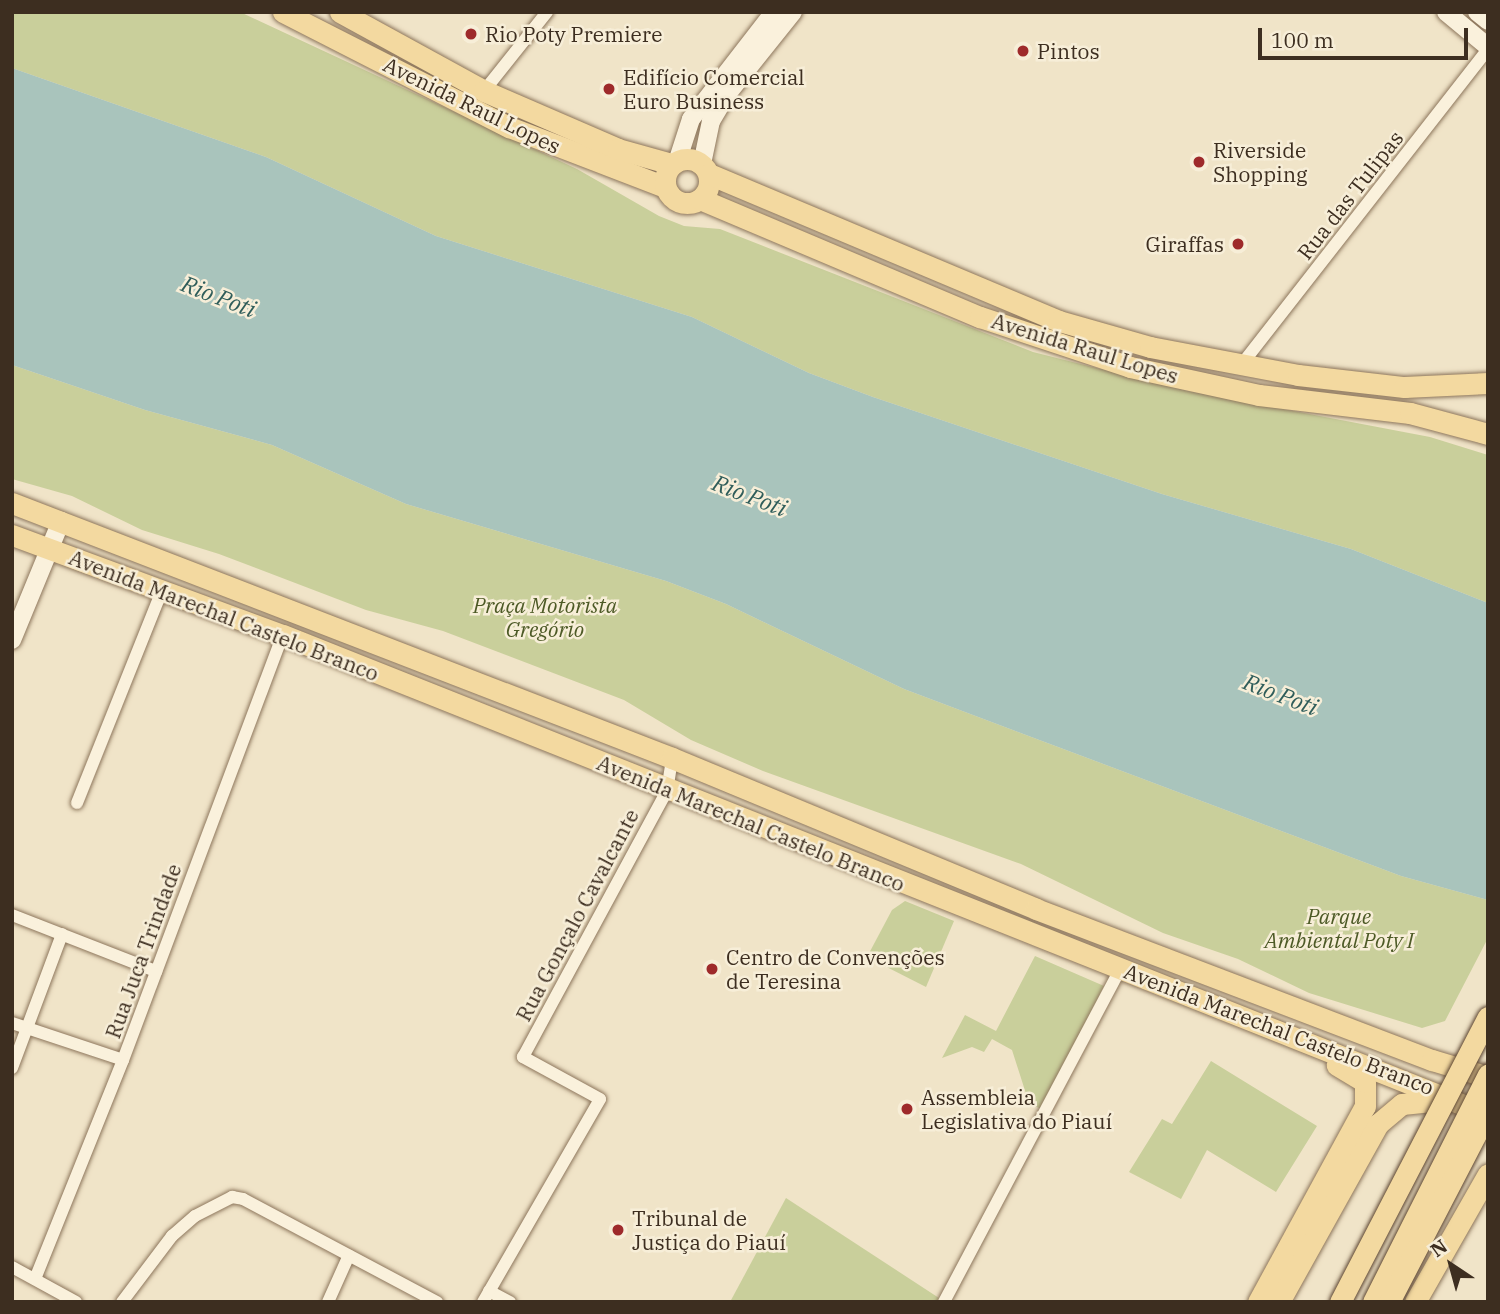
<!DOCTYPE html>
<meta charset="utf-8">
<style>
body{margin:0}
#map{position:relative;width:1500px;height:1314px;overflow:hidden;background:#f0e4c8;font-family:"IBM Plex Serif",serif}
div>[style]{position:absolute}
.green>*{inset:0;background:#c9cf9b}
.water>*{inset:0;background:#a9c4bc}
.roads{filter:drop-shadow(0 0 2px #8d765c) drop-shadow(0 0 2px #8d765c)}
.street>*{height:12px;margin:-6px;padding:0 6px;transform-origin:6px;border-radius:6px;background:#faf1dc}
.secondary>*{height:18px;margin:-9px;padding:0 9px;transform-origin:9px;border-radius:9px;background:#faf1dc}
.primary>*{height:21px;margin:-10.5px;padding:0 10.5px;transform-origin:10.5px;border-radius:10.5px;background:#f3d9a0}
.primary>.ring{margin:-10.5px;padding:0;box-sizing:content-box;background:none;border:21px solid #f3d9a0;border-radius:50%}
.bridges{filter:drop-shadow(0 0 2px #5b4430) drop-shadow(0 0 2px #5b4430)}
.primary-bridge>*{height:21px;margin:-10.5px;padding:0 10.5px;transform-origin:10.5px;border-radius:10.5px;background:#f3d9a0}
.dots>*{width:19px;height:19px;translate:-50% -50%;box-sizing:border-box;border:4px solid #f7eed8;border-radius:50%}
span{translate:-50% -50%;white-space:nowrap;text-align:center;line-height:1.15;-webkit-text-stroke:5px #f7eed8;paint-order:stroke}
.poi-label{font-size:21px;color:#3d2e20}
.left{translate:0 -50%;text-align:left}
.right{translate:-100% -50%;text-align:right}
.street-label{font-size:21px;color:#3d2e20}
.park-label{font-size:21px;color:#4d5a26;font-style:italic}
.water-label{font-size:23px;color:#2f5d5a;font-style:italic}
.frame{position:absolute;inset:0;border:14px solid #3d2e20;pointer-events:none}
.north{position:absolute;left:1416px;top:1230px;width:70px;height:70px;-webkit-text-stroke:5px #f7eed8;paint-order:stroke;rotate:324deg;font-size:19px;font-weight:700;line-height:28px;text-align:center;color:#3d2e20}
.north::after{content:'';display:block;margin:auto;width:24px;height:32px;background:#3d2e20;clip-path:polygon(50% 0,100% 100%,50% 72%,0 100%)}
.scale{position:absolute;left:1258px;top:28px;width:210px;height:32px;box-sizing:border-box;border:4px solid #3d2e20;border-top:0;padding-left:9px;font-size:21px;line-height:24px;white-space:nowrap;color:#3d2e20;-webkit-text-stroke:5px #f7eed8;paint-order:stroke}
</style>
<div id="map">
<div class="green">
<i style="clip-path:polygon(12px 12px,240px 12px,577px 169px,659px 216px,684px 226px,720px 229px,1033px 352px,1188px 391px,1430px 437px,1488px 455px,1488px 603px,1351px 549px,1162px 494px,873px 397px,809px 373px,692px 317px,436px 236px,266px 157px,12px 68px)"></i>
<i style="clip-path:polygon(12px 365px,145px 410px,272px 445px,406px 504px,666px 581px,726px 604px,904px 689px,1401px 876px,1488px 900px,1488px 938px,1445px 1021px,1422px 1028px,1309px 993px,1238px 959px,1163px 933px,1021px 864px,763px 771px,691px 740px,624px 700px,443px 631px,366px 610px,219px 554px,142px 530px,72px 496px,12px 479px)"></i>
<i style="clip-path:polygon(905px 901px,954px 921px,926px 987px,867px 957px,892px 910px)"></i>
<i style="clip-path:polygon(1035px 956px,1104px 986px,1041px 1109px,1029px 1103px,1012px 1050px,992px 1039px,984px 1052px,972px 1047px,942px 1058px,965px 1015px,996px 1031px)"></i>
<i style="clip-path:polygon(1211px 1061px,1317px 1126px,1276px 1192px,1207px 1150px,1181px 1199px,1129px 1172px,1162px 1119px,1172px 1124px)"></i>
<i style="clip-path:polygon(786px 1198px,939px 1298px,936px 1302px,730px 1302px)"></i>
</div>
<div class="water">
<i style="clip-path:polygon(12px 68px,266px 157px,436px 236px,692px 317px,809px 373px,873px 397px,1162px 494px,1351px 549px,1488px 603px,1488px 900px,1401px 876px,904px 689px,726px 604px,666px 581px,406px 504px,272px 445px,145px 410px,12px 365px)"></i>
</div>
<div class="roads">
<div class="street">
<i style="left:484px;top:91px;width:101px;rotate:-51.4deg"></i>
<i style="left:1242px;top:364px;width:400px;rotate:-52deg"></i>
<i style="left:77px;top:803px;width:228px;rotate:-68.2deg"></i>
<i style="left:12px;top:915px;width:155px;rotate:21.3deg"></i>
<i style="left:12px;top:1023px;width:117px;rotate:18.4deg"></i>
<i style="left:12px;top:1068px;width:143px;rotate:-69.5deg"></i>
<i style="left:12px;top:1267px;width:73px;rotate:28.7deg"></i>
<i style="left:35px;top:1279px;width:236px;rotate:-68.1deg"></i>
<i style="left:123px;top:1060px;width:454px;rotate:-69.4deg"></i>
<i style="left:489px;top:1291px;width:24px;rotate:28deg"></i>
<i style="left:122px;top:1302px;width:83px;rotate:-52.9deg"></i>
<i style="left:172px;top:1236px;width:30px;rotate:-41deg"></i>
<i style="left:195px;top:1216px;width:42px;rotate:-27.2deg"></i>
<i style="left:232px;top:1197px;width:11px;rotate:10deg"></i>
<i style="left:243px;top:1199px;width:220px;rotate:28deg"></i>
<i style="left:328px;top:1302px;width:51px;rotate:-65.9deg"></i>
<i style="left:483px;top:1302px;width:234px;rotate:-60deg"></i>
<i style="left:600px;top:1099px;width:88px;rotate:-151.4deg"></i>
<i style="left:523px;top:1057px;width:302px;rotate:-61.6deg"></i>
<i style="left:667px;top:791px;width:33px;rotate:-81deg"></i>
<i style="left:944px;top:1302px;width:379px;rotate:-62.1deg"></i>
</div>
<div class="secondary">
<i style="left:1446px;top:12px;width:55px;rotate:39.8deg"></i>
<i style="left:1477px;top:12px;width:14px;rotate:39deg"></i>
<i style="left:678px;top:159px;width:42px;rotate:-72deg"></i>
<i style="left:691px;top:119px;width:135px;rotate:-52.2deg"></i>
<i style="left:702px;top:164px;width:44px;rotate:-78.2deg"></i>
<i style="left:711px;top:121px;width:33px;rotate:-59deg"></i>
<i style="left:728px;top:93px;width:104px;rotate:-51.3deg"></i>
<i style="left:12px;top:640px;width:129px;rotate:-67.6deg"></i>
</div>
<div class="primary">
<i style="left:283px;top:12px;width:254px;rotate:27deg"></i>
<i style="left:509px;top:127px;width:167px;rotate:21deg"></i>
<i style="left:340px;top:12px;width:164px;rotate:28.7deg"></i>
<i style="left:484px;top:91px;width:146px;rotate:23.4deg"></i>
<i style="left:618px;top:149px;width:55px;rotate:15.8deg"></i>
<i class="ring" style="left:665px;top:159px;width:23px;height:23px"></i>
<i style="left:709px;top:174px;width:380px;rotate:22.8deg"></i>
<i style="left:1059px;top:321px;width:95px;rotate:15.9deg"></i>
<i style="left:1150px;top:347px;width:151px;rotate:10.7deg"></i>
<i style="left:1298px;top:375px;width:107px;rotate:6.5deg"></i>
<i style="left:1404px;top:387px;width:84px;rotate:-2.7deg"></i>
<i style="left:700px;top:199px;width:304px;rotate:22.9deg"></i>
<i style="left:980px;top:317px;width:158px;rotate:18.4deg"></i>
<i style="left:1130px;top:367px;width:132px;rotate:12.2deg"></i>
<i style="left:1259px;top:395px;width:152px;rotate:6.8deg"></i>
<i style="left:1410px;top:413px;width:81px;rotate:15.1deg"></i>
<i style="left:12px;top:503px;width:708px;rotate:21.12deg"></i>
<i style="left:672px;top:758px;width:394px;rotate:22.5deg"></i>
<i style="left:1036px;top:909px;width:424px;rotate:20.9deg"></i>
<i style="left:1432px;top:1060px;width:59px;rotate:16.9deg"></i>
<i style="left:12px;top:535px;width:289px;rotate:20.3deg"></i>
<i style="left:283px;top:635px;width:1295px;rotate:21.71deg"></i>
<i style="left:1258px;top:1302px;width:223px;rotate:-61.4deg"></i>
<i style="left:1365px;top:1106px;width:24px;rotate:-90deg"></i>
<i style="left:1365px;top:1082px;width:33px;rotate:-149deg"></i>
<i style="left:1279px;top:1302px;width:204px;rotate:-60.9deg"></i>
<i style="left:1378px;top:1124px;width:31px;rotate:-40deg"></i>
<i style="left:1402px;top:1104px;width:50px;rotate:-5.7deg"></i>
<i style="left:1415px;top:1302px;width:147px;rotate:-60.3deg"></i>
</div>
</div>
<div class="bridges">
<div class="primary-bridge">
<i style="left:1340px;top:1302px;width:321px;rotate:-62.6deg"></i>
<i style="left:1373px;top:1302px;width:255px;rotate:-63.2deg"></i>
<i style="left:1389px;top:1302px;width:215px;rotate:-62.6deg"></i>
</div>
</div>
<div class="dots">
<i style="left:471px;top:34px;background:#9e2a2b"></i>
<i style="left:1023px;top:51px;background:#9e2a2b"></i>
<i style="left:609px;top:89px;background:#9e2a2b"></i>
<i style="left:1199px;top:162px;background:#9e2a2b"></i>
<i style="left:1238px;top:244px;background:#9e2a2b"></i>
<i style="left:712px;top:969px;background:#9e2a2b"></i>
<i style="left:907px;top:1109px;background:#9e2a2b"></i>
<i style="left:618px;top:1230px;background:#9e2a2b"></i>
</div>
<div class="poi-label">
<span class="left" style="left:485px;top:34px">Rio Poty Premiere</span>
<span class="left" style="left:1037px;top:51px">Pintos</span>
<span class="left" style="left:623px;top:89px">Edifício Comercial<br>Euro Business</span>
<span class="left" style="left:1213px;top:162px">Riverside<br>Shopping</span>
<span class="right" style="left:1224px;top:244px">Giraffas</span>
<span class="left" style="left:726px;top:969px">Centro de Convenções<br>de Teresina</span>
<span class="left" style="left:921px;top:1109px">Assembleia<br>Legislativa do Piauí</span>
<span class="left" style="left:632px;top:1230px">Tribunal de<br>Justiça do Piauí</span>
</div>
<div class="street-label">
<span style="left:472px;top:105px;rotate:26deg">Avenida Raul Lopes</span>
<span style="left:1350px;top:195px;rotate:-52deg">Rua das Tulipas</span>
<span style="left:1085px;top:348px;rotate:17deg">Avenida Raul Lopes</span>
<span style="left:224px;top:615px;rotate:21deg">Avenida Marechal Castelo Branco</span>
<span style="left:751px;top:823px;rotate:22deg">Avenida Marechal Castelo Branco</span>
<span style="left:577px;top:915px;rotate:-62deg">Rua Gonçalo Cavalcante</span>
<span style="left:143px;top:951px;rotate:-70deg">Rua Juca Trindade</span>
<span style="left:1279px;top:1029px;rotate:21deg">Avenida Marechal Castelo Branco</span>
</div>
<div class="park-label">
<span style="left:545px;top:617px">Praça Motorista<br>Gregório</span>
<span style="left:1339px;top:928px">Parque<br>Ambiental Poty I</span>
</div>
<div class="water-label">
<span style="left:219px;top:296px;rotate:21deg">Rio Poti</span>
<span style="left:750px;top:495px;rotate:21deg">Rio Poti</span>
<span style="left:1281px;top:694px;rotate:21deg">Rio Poti</span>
</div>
<div class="frame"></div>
<div class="north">N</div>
<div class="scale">100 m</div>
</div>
